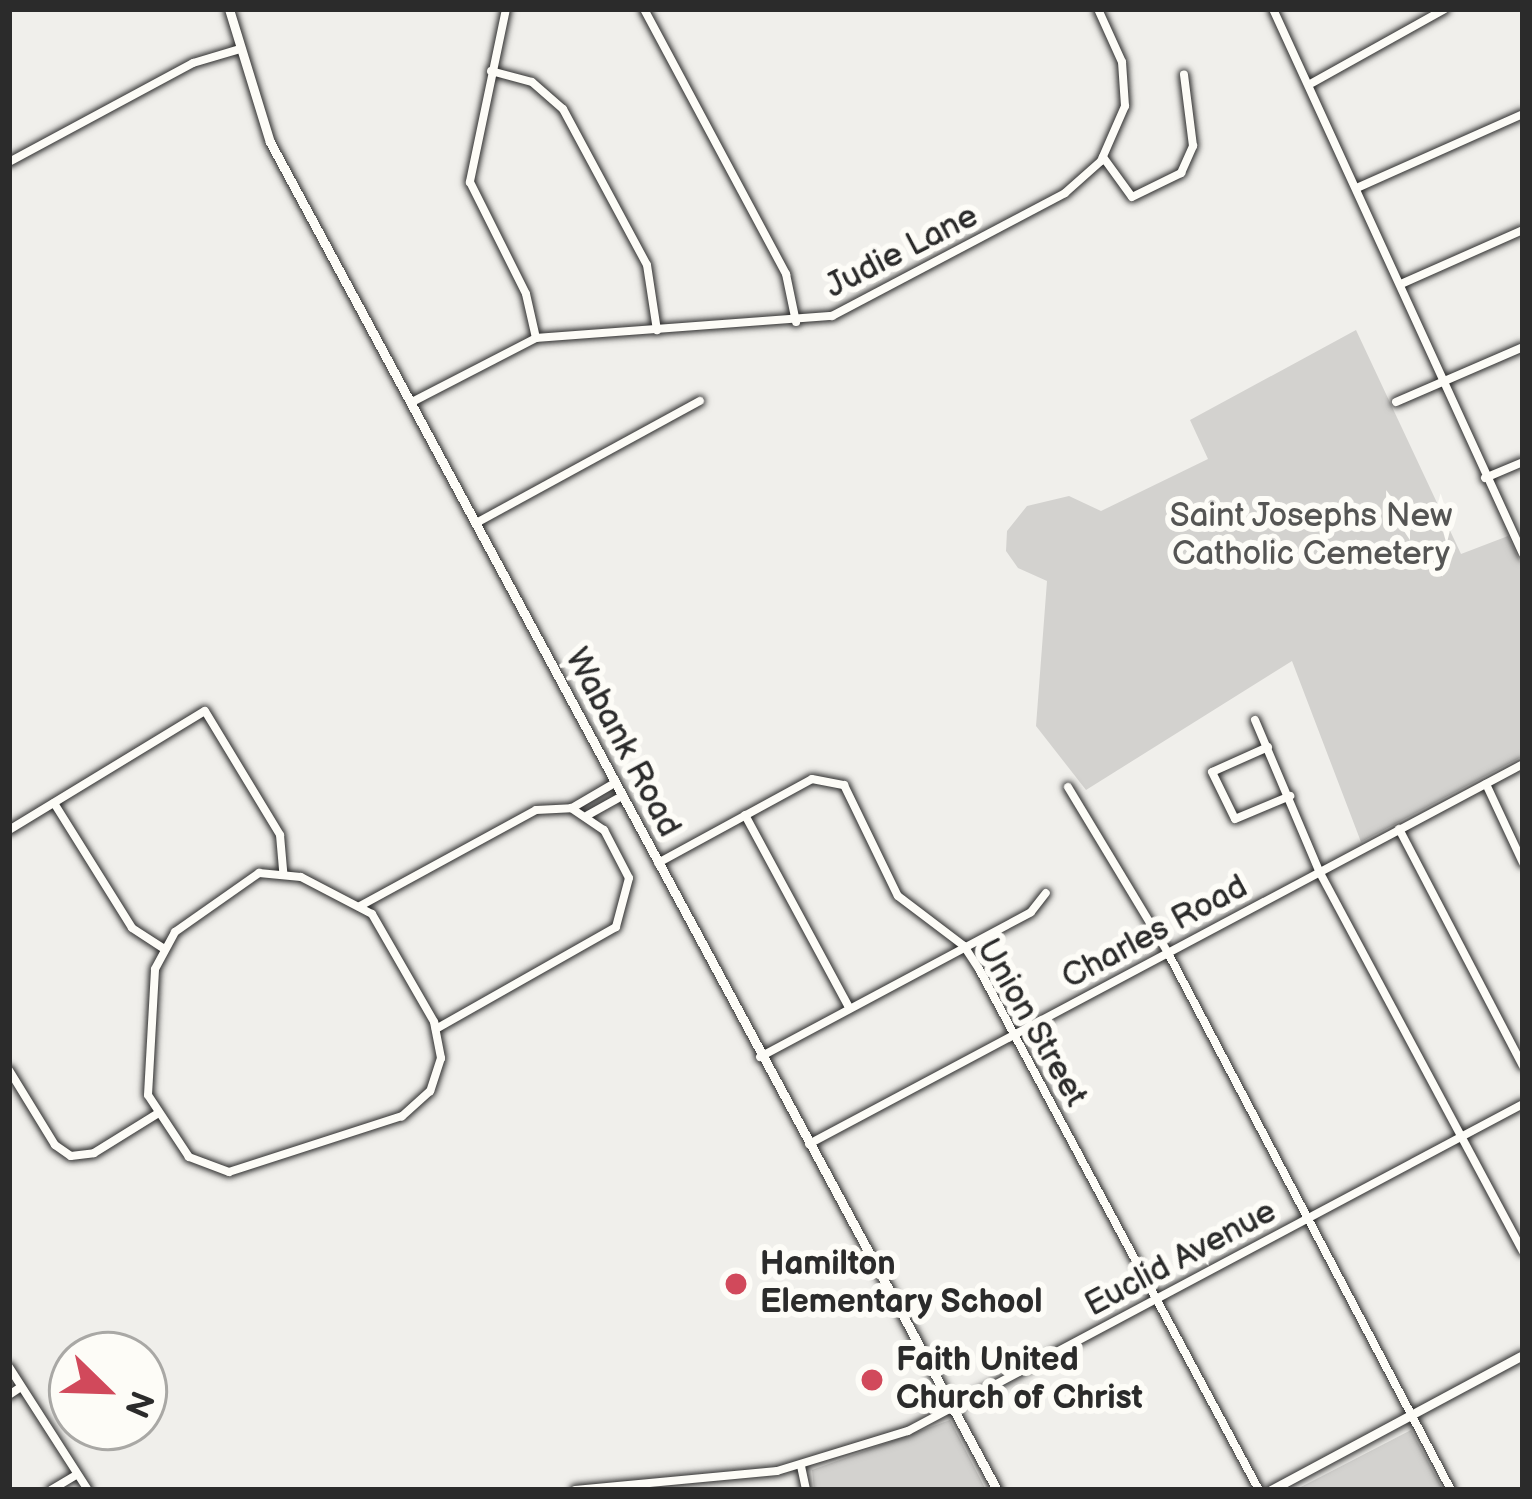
<!DOCTYPE html>
<style>
body{margin:0}
#map{position:relative;width:1532px;height:1499px;overflow:hidden;background:#f0efeb;font-family:"Balsamiq Sans",sans-serif}
div>[style]{position:absolute}
.green>*{inset:0;background:#d3d2cf}
.roads{filter:drop-shadow(0 0 3px #2b2b2b) drop-shadow(0 0 3px #2b2b2b)}
.street>*{height:8px;margin:-4px;padding:0 4px;transform-origin:4px;border-radius:4px;background:#fdfcf7}
.secondary>*{height:9px;margin:-4.5px;padding:0 4.5px;transform-origin:4.5px;border-radius:4.5px;background:#fdfcf7}
.dots>*{width:33px;height:33px;translate:-50% -50%;box-sizing:border-box;border:6px solid #fdfcf7;border-radius:50%}
span{translate:-50% -50%;white-space:nowrap;text-align:center;line-height:1.15;-webkit-text-stroke:12px #fdfcf7;paint-order:stroke}
.street-label{font-size:33px;color:#2b2b2b}
.park-label{font-size:33px;color:#555554}
.poi-label{font-size:33px;color:#2b2b2b;font-weight:700}
.left{translate:0 -50%;text-align:left}
.frame{position:absolute;inset:0;border:12px solid #2b2b2b;pointer-events:none}
.north{position:absolute;left:48px;top:1331px;width:120px;height:120px;box-sizing:border-box;background:#fdfcf7;border:3px solid #a9a8a5;border-radius:50%;rotate:113deg;font-size:33px;font-weight:700;line-height:48px;text-align:center;color:#2b2b2b}
.north::after{content:'';display:block;margin:auto;width:42px;height:54px;background:#d1495b;clip-path:polygon(50% 0,100% 100%,50% 72%,0 100%)}
</style>
<div id="map">
<div class="green">
<i style="clip-path:polygon(1356px 330px,1461px 554px,1508px 536px,1523px 568px,1523px 756px,1361px 842px,1292px 661px,1086px 790px,1036px 726px,1047px 581px,1018px 568px,1006px 551px,1007px 531px,1027px 506px,1069px 496px,1101px 511px,1208px 459px,1190px 420px)"></i>
<i style="clip-path:polygon(950px 1420px,986px 1490px,814px 1490px,812px 1470px)"></i>
<i style="clip-path:polygon(1411px 1430px,1443px 1490px,1295px 1490px)"></i>
</div>
<div class="roads">
<div class="street">
<i style="left:506px;top:9px;width:177px;rotate:101.8deg"></i>
<i style="left:470px;top:182px;width:125px;rotate:63.4deg"></i>
<i style="left:526px;top:294px;width:45px;rotate:77.2deg"></i>
<i style="left:644px;top:9px;width:301px;rotate:61.8deg"></i>
<i style="left:786px;top:274px;width:49px;rotate:78.2deg"></i>
<i style="left:1273px;top:9px;width:600px;rotate:65.36deg"></i>
<i style="left:491px;top:71px;width:42px;rotate:15deg"></i>
<i style="left:532px;top:82px;width:41px;rotate:41.1deg"></i>
<i style="left:563px;top:109px;width:177px;rotate:61.7deg"></i>
<i style="left:647px;top:265px;width:66px;rotate:81.3deg"></i>
<i style="left:1312px;top:83px;width:152px;rotate:-29.1deg"></i>
<i style="left:1103px;top:157px;width:49px;rotate:54.1deg"></i>
<i style="left:1132px;top:197px;width:55px;rotate:-26.1deg"></i>
<i style="left:1181px;top:173px;width:30px;rotate:-66deg"></i>
<i style="left:1193px;top:146px;width:72px;rotate:-97.2deg"></i>
<i style="left:9px;top:162px;width:209px;rotate:-28.3deg"></i>
<i style="left:193px;top:63px;width:46px;rotate:-16.5deg"></i>
<i style="left:1359px;top:187px;width:180px;rotate:-24deg"></i>
<i style="left:1401px;top:284px;width:133px;rotate:-23.9deg"></i>
<i style="left:412px;top:402px;width:140px;rotate:-27.3deg"></i>
<i style="left:536px;top:338px;width:297px;rotate:-4.3deg"></i>
<i style="left:832px;top:316px;width:263px;rotate:-27.8deg"></i>
<i style="left:1065px;top:193px;width:48px;rotate:-41.6deg"></i>
<i style="left:1101px;top:161px;width:60px;rotate:-66.4deg"></i>
<i style="left:1125px;top:106px;width:44px;rotate:-93.9deg"></i>
<i style="left:1122px;top:62px;width:58px;rotate:-114.4deg"></i>
<i style="left:1396px;top:402px;width:138px;rotate:-23.4deg"></i>
<i style="left:1485px;top:478px;width:41px;rotate:-22.8deg"></i>
<i style="left:476px;top:523px;width:255px;rotate:-28.6deg"></i>
<i style="left:1255px;top:720px;width:166px;rotate:67deg"></i>
<i style="left:1320px;top:873px;width:429px;rotate:61.8deg"></i>
<i style="left:1268px;top:747px;width:61px;rotate:155.9deg"></i>
<i style="left:1212px;top:772px;width:52px;rotate:63.9deg"></i>
<i style="left:1235px;top:819px;width:60px;rotate:-22.7deg"></i>
<i style="left:1486px;top:784px;width:87px;rotate:64.9deg"></i>
<i style="left:1068px;top:787px;width:194px;rotate:58.9deg"></i>
<i style="left:1168px;top:953px;width:607px;rotate:62.21deg"></i>
<i style="left:54px;top:803px;width:147px;rotate:58deg"></i>
<i style="left:132px;top:928px;width:37px;rotate:33deg"></i>
<i style="left:572px;top:808px;width:48px;rotate:-30.3deg"></i>
<i style="left:588px;top:815px;width:37px;rotate:-29deg"></i>
<i style="left:745px;top:815px;width:218px;rotate:61.6deg"></i>
<i style="left:1399px;top:829px;width:267px;rotate:62.4deg"></i>
<i style="left:9px;top:830px;width:229px;rotate:-31.3deg"></i>
<i style="left:205px;top:711px;width:145px;rotate:58.8deg"></i>
<i style="left:280px;top:835px;width:38px;rotate:85deg"></i>
<i style="left:658px;top:863px;width:175px;rotate:-28.6deg"></i>
<i style="left:812px;top:779px;width:33px;rotate:11deg"></i>
<i style="left:844px;top:785px;width:123px;rotate:64.1deg"></i>
<i style="left:898px;top:896px;width:83px;rotate:37.1deg"></i>
<i style="left:964px;top:946px;width:27px;rotate:57deg"></i>
<i style="left:979px;top:969px;width:591px;rotate:61.75deg"></i>
<i style="left:259px;top:873px;width:42px;rotate:5.4deg"></i>
<i style="left:301px;top:877px;width:80px;rotate:27.5deg"></i>
<i style="left:372px;top:914px;width:125px;rotate:60.1deg"></i>
<i style="left:434px;top:1022px;width:37px;rotate:79deg"></i>
<i style="left:441px;top:1058px;width:35px;rotate:108deg"></i>
<i style="left:430px;top:1091px;width:38px;rotate:138deg"></i>
<i style="left:402px;top:1116px;width:182px;rotate:162.1deg"></i>
<i style="left:229px;top:1172px;width:43px;rotate:-159.4deg"></i>
<i style="left:189px;top:1157px;width:74px;rotate:-123.5deg"></i>
<i style="left:148px;top:1095px;width:126px;rotate:-86.8deg"></i>
<i style="left:155px;top:969px;width:42px;rotate:-61.6deg"></i>
<i style="left:175px;top:932px;width:103px;rotate:-35.1deg"></i>
<i style="left:360px;top:906px;width:200px;rotate:-28.6deg"></i>
<i style="left:536px;top:810px;width:35px;rotate:-3deg"></i>
<i style="left:571px;top:808px;width:40px;rotate:34deg"></i>
<i style="left:604px;top:830px;width:54px;rotate:62.5deg"></i>
<i style="left:629px;top:878px;width:51px;rotate:104.9deg"></i>
<i style="left:616px;top:927px;width:207px;rotate:150.5deg"></i>
<i style="left:760px;top:1057px;width:307px;rotate:-28.1deg"></i>
<i style="left:1031px;top:912px;width:24px;rotate:-52deg"></i>
<i style="left:9px;top:1070px;width:88px;rotate:58.5deg"></i>
<i style="left:55px;top:1145px;width:19px;rotate:35deg"></i>
<i style="left:71px;top:1156px;width:23px;rotate:-7deg"></i>
<i style="left:94px;top:1153px;width:74px;rotate:-31.8deg"></i>
<i style="left:809px;top:1144px;width:809px;rotate:-28.02deg"></i>
<i style="left:9px;top:1367px;width:146px;rotate:57.3deg"></i>
<i style="left:9px;top:1395px;width:14px;rotate:-34deg"></i>
<i style="left:801px;top:1466px;width:25px;rotate:78deg"></i>
<i style="left:51px;top:1490px;width:29px;rotate:-31deg"></i>
<i style="left:575px;top:1490px;width:203px;rotate:-5.4deg"></i>
<i style="left:777px;top:1471px;width:137px;rotate:-17deg"></i>
<i style="left:908px;top:1431px;width:697px;rotate:-28deg"></i>
</div>
<div class="secondary">
<i style="left:229px;top:9px;width:139px;rotate:72.9deg"></i>
<i style="left:270px;top:142px;width:1532px;rotate:61.66deg"></i>
<i style="left:1271px;top:1490px;width:286px;rotate:-28.2deg"></i>
</div>
</div>
<div class="dots">
<i style="left:736px;top:1284px;background:#d1495b"></i>
<i style="left:872px;top:1380px;background:#d1495b"></i>
</div>
<div class="street-label">
<span style="left:902px;top:252px;rotate:-27deg">Judie Lane</span>
<span style="left:622px;top:743px;rotate:62deg">Wabank Road</span>
<span style="left:1155px;top:933px;rotate:-28deg">Charles Road</span>
<span style="left:1031px;top:1023px;rotate:60deg">Union Street</span>
<span style="left:1181px;top:1259px;rotate:-28deg">Euclid Avenue</span>
</div>
<div class="park-label">
<span style="left:1311px;top:536px">Saint Josephs New<br>Catholic Cemetery</span>
</div>
<div class="poi-label">
<span class="left" style="left:760px;top:1284px">Hamilton<br>Elementary School</span>
<span class="left" style="left:896px;top:1380px">Faith United<br>Church of Christ</span>
</div>
<div class="frame"></div>
<div class="north">N</div>
</div>
